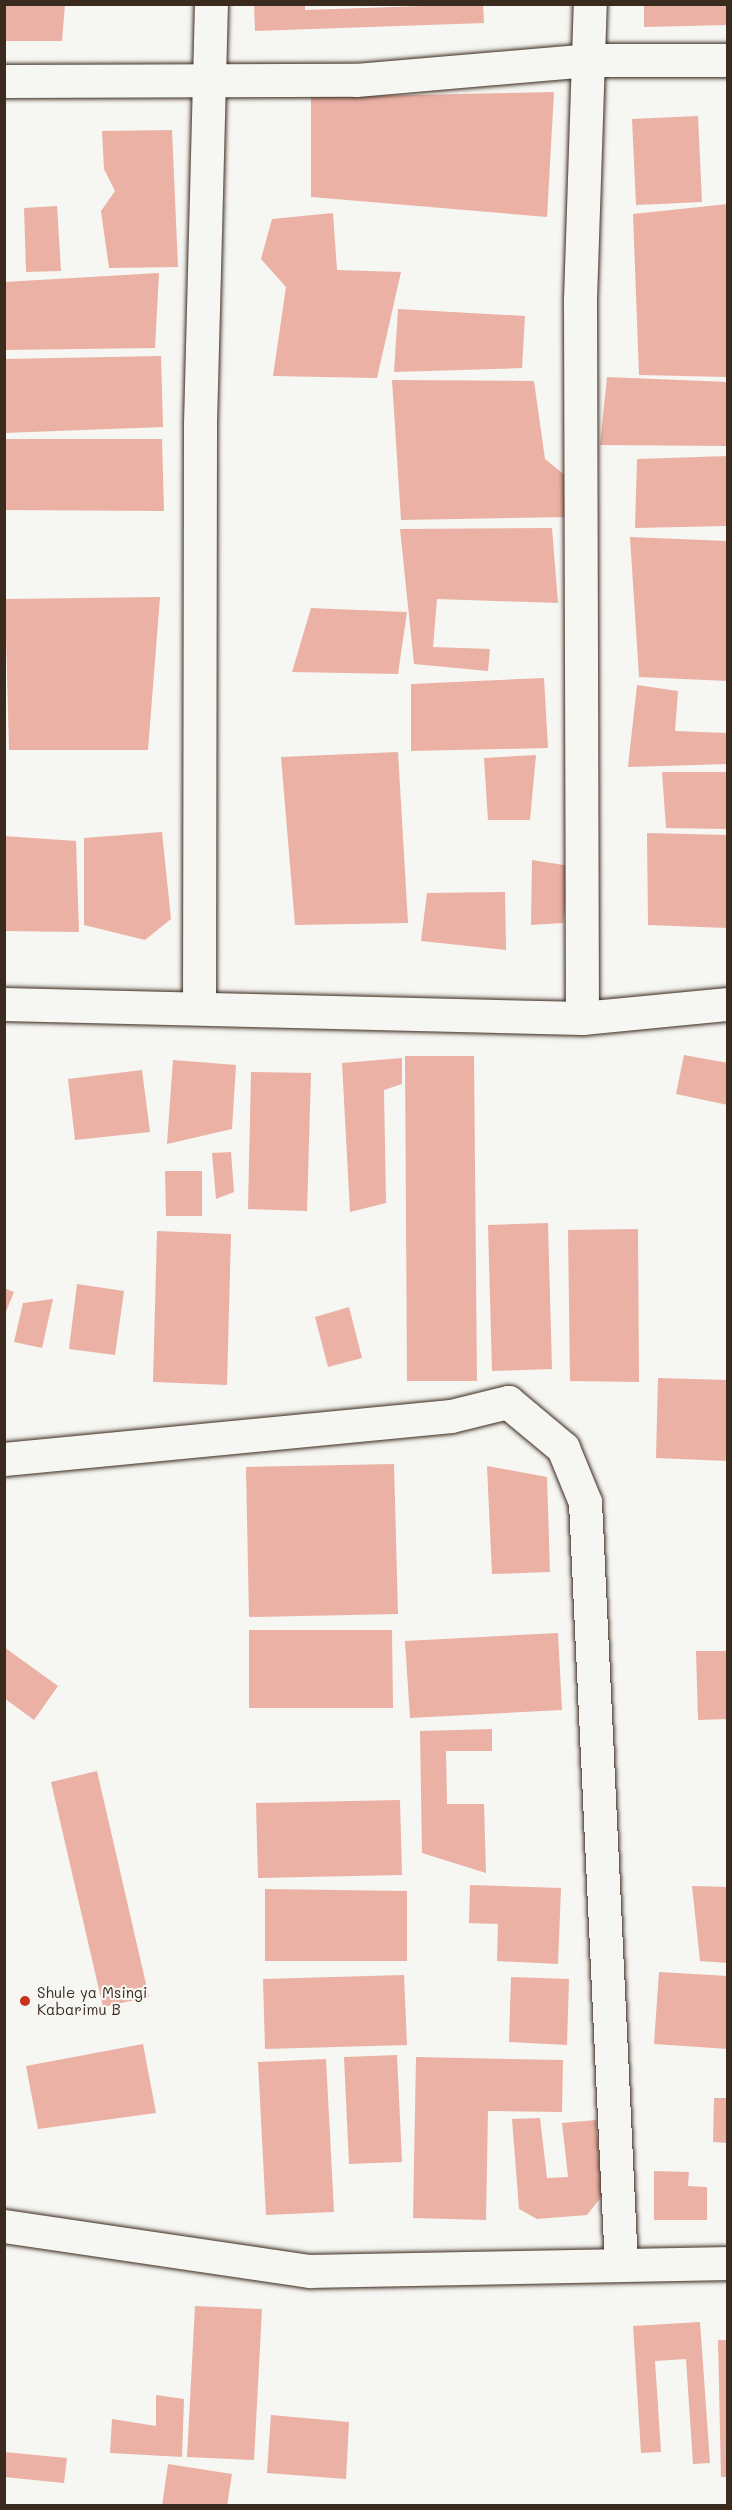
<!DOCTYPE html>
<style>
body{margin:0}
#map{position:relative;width:732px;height:2510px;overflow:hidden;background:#f6f6f2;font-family:Mali,sans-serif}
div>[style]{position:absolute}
.building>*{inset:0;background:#ebb1a5}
.roads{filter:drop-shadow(0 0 2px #3b2a1e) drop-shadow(0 0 2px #3b2a1e)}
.minor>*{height:33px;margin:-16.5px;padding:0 16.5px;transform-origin:16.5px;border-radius:16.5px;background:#f6f6f2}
.dots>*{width:16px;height:16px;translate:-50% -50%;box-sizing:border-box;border:3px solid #f6f6f2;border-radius:50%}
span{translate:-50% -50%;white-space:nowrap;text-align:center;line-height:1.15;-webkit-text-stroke:4.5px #f6f6f2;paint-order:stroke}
.poi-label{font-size:15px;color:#3b2a1e}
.left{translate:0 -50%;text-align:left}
.frame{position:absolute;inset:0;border:6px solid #3b2a1e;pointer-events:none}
</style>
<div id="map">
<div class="building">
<i style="clip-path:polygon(4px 4px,65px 4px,62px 41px,4px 41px)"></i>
<i style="clip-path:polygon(254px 4px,305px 4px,305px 10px,483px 4px,484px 23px,255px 31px)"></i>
<i style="clip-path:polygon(644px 4px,728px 4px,728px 25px,644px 27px)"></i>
<i style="clip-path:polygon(554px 92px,547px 217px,311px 197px,311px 97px)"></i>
<i style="clip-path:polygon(698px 116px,702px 202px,636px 205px,632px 119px)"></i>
<i style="clip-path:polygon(172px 130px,178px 267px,109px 268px,101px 211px,115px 191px,104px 169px,102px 131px)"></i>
<i style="clip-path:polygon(728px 204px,728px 377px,639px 375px,633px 214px)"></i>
<i style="clip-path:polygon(57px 206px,61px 271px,26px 272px,24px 208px)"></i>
<i style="clip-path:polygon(333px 213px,337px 270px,401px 272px,377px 378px,273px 376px,286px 287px,261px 259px,272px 219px)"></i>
<i style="clip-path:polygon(159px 273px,155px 348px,4px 350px,4px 282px)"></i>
<i style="clip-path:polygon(398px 309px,525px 316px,522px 368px,394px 372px)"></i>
<i style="clip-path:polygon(161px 356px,163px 427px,4px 433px,4px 359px)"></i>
<i style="clip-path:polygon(607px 377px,728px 382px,728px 446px,600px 445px)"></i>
<i style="clip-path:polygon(392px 380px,534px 381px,545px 459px,566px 476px,570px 517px,401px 520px)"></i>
<i style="clip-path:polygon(4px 439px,162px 439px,164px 511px,4px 510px)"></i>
<i style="clip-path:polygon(728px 456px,728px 526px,635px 528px,637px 459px)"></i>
<i style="clip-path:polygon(552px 528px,558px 603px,437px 599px,433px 647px,490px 649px,488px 671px,414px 664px,400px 529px)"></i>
<i style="clip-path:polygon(630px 537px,728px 541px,728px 681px,639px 677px)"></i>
<i style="clip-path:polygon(160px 597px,148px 750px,9px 750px,5px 599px)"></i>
<i style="clip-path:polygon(311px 608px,407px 612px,398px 674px,292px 672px)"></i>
<i style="clip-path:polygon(544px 678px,548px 748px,411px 751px,411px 684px)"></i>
<i style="clip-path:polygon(637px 685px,678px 691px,675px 731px,728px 733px,728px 764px,628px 767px)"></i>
<i style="clip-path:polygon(398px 752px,408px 923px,295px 925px,281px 757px)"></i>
<i style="clip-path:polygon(536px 755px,530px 820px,488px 820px,484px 758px)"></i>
<i style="clip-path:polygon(662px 772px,728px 772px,728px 829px,666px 828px)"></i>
<i style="clip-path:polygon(162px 832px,171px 919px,145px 940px,84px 925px,84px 838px)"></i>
<i style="clip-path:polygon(647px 833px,728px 835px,728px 928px,648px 925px)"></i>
<i style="clip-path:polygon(4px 836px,76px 841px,79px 932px,4px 931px)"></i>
<i style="clip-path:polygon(532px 860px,570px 866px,563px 923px,531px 925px)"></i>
<i style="clip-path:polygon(505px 892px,506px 950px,421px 941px,427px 893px)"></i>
<i style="clip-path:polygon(684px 1055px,728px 1063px,728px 1105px,676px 1094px)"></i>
<i style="clip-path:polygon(405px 1056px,474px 1056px,477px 1381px,407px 1381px)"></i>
<i style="clip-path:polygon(402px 1058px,402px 1084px,384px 1090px,386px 1203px,350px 1212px,342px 1063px)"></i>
<i style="clip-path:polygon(173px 1060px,236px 1065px,232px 1129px,167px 1144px)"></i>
<i style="clip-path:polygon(142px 1070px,150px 1132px,75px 1140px,68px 1079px)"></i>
<i style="clip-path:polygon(251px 1072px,311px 1073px,307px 1211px,248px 1209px)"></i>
<i style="clip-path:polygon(231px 1152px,234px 1192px,216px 1199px,212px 1153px)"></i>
<i style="clip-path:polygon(165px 1171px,202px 1171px,202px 1216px,166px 1216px)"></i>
<i style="clip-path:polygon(548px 1223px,552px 1369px,492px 1371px,488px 1225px)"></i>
<i style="clip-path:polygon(638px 1229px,639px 1382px,570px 1381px,568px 1230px)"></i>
<i style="clip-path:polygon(157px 1231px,231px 1234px,227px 1385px,153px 1382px)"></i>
<i style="clip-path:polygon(77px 1284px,124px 1291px,115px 1355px,69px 1349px)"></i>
<i style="clip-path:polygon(4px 1288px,14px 1292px,5px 1314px,4px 1314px)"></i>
<i style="clip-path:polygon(53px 1299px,42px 1348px,14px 1342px,23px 1303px)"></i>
<i style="clip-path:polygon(349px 1307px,362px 1358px,328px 1367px,315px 1317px)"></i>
<i style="clip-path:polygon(658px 1378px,728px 1380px,728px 1461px,656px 1458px)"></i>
<i style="clip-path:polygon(394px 1464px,398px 1614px,249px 1617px,246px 1467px)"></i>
<i style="clip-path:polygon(487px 1466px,547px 1477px,550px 1572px,492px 1574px)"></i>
<i style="clip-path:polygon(249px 1630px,392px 1630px,393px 1708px,249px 1708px)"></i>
<i style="clip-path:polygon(558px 1633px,562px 1710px,410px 1718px,405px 1641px)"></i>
<i style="clip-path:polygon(4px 1647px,58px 1686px,34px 1720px,4px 1698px)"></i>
<i style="clip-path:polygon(696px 1651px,728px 1651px,728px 1719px,698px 1720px)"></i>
<i style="clip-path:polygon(492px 1729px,492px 1751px,446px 1751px,447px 1804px,484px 1804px,486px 1873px,422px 1853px,420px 1731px)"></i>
<i style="clip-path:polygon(97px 1771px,149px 1997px,103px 2007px,51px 1782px)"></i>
<i style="clip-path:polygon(400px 1800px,402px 1875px,258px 1878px,256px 1803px)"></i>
<i style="clip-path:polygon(470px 1885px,561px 1888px,558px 1964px,497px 1961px,498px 1924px,469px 1923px)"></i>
<i style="clip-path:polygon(692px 1886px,728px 1887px,728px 1963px,700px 1961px)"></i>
<i style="clip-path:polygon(265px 1889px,407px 1891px,407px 1961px,265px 1961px)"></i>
<i style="clip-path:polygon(659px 1972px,728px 1976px,728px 2049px,654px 2044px)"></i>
<i style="clip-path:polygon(404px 1975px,407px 2045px,265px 2049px,263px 1979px)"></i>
<i style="clip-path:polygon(511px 1977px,569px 1979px,567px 2045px,509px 2042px)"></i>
<i style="clip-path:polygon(143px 2044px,156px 2113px,38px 2129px,26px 2066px)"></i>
<i style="clip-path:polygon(397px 2055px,402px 2162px,349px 2164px,344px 2057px)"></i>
<i style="clip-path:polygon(416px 2057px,563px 2060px,562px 2112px,488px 2111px,486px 2220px,413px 2218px)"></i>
<i style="clip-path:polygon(326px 2059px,334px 2212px,266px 2215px,258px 2062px)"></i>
<i style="clip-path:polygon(714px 2098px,728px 2098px,728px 2143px,713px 2142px)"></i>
<i style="clip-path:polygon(540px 2118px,547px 2178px,568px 2177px,562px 2123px,596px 2120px,602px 2196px,587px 2215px,537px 2219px,519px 2209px,512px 2119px)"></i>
<i style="clip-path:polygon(654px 2171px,689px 2172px,688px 2186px,707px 2187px,707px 2220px,654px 2220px)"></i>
<i style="clip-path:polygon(195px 2306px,262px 2309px,254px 2460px,187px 2457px)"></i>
<i style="clip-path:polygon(700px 2322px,710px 2463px,693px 2464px,686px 2359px,655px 2361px,661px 2452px,641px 2453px,633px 2326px)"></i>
<i style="clip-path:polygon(718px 2340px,728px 2340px,728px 2477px,721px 2477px)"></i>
<i style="clip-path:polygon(156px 2395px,184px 2399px,182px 2457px,110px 2453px,112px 2419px,156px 2426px)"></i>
<i style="clip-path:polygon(271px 2415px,349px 2422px,346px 2479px,267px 2473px)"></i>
<i style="clip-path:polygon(4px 2452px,67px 2458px,64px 2483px,4px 2477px)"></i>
<i style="clip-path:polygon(168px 2464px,232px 2474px,227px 2506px,162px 2506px)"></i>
</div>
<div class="roads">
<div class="minor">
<i style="left:4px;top:81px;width:352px;rotate:-0.2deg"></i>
<i style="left:356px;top:80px;width:233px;rotate:-4.9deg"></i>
<i style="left:588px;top:60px;width:140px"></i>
<i style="left:4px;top:1004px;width:578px;rotate:1.39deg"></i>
<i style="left:582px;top:1018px;width:147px;rotate:-5.5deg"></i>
<i style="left:199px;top:1008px;width:585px;rotate:-89.9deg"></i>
<i style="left:200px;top:423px;width:419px;rotate:-88.5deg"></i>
<i style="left:582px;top:1018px;width:719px;rotate:-90.16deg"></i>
<i style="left:580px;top:299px;width:295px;rotate:-88.1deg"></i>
<i style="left:4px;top:1459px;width:449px;rotate:-5.5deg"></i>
<i style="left:451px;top:1416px;width:59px;rotate:-13.8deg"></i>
<i style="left:508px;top:1402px;width:72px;rotate:39.9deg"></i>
<i style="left:563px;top:1448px;width:58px;rotate:67.8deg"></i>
<i style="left:585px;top:1502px;width:764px;rotate:87.3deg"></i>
<i style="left:4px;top:2226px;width:309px;rotate:8.4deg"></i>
<i style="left:310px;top:2271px;width:418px;rotate:-1.1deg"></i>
</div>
</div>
<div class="dots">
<i style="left:25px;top:2001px;background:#c8321e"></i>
</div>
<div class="poi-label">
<span class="left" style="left:37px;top:2001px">Shule ya Msingi<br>Kabarimu B</span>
</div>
<div class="frame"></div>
</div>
